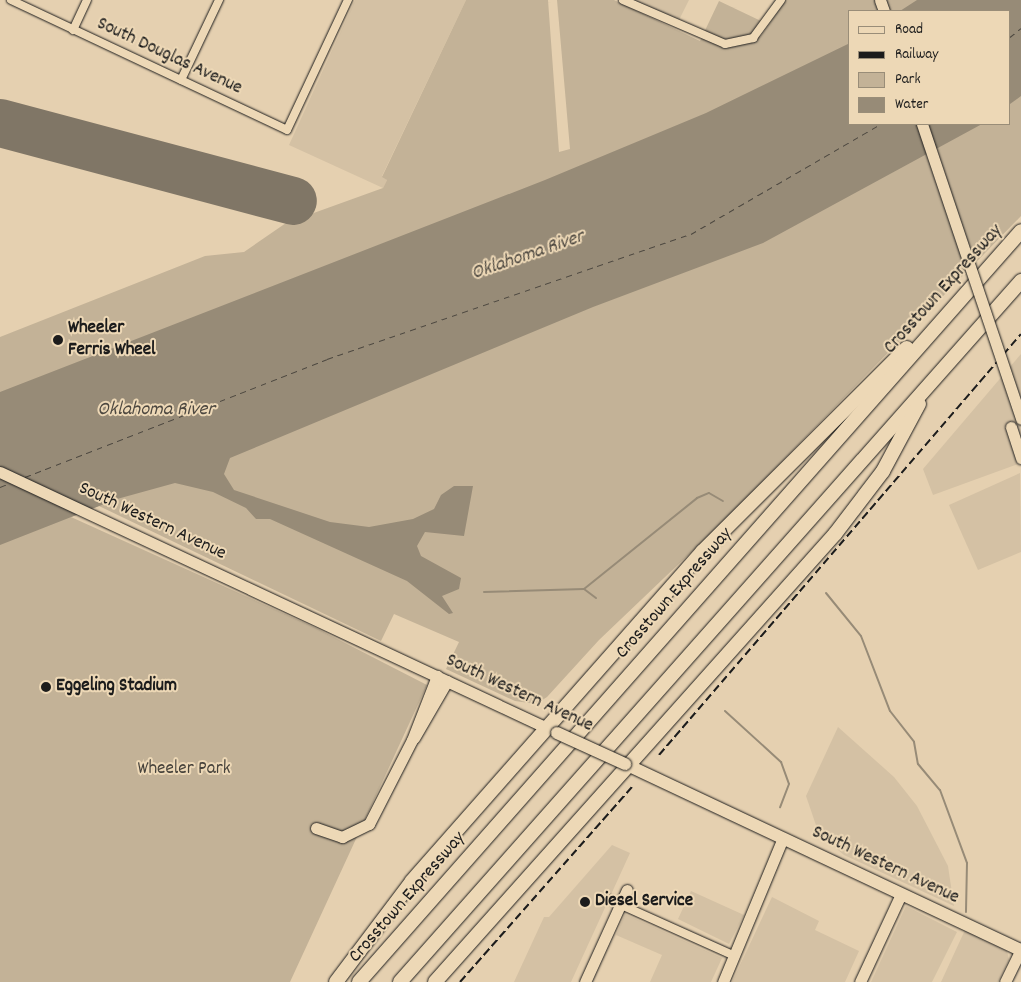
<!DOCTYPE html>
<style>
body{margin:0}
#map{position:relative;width:1021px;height:982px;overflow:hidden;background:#e5d0b0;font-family:Dekko,sans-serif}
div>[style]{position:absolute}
.built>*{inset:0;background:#d4c1a4}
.green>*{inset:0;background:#c3b297}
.water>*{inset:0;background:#978b77}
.stream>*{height:2px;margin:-1px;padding:0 1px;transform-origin:1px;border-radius:1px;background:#978b77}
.ferry>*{height:1px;margin-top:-0.5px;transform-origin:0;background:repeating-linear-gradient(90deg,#4d4840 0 6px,transparent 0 11px)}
.runway>*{height:48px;margin:-24px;padding:0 24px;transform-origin:24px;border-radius:24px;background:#807666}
.roads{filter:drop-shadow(0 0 1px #1c1c1c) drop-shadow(0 0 1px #1c1c1c)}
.street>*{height:8px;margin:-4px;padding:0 4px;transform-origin:4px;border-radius:4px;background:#edd8b6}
.secondary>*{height:11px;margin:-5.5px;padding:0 5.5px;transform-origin:5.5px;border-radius:5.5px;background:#edd8b6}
.primary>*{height:12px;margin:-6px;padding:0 6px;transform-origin:6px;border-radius:6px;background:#edd8b6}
.highway>*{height:14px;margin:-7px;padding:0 7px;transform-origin:7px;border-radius:7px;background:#edd8b6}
.rail>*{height:2px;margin-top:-1px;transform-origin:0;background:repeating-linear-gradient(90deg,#1c1c1c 0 8px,transparent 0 12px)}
.bridges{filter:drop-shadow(0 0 1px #1c1c1c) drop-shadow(0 0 1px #1c1c1c)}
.secondary-bridge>*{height:11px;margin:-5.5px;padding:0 5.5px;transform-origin:5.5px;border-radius:5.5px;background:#edd8b6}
.primary-bridge>*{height:12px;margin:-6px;padding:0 6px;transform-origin:6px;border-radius:6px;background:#edd8b6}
.dots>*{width:14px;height:14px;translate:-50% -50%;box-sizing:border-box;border:2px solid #edd8b6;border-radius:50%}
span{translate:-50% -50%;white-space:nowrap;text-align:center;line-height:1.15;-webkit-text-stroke:4px #edd8b6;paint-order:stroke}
.street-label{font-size:19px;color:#1c1c1c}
.poi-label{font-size:19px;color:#1c1c1c;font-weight:700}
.left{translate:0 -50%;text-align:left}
.park-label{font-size:19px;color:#46423b}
.water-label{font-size:20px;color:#4d4840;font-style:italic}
.legend{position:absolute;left:848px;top:10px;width:162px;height:115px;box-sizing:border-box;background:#edd8b6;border:1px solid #998d78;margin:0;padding:6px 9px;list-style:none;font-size:15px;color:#1c1c1c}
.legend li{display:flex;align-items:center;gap:10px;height:25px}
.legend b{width:25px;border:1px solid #998d78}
</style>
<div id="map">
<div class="built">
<i style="clip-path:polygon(355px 0,466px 0,382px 176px,387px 180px,383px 188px,289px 145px)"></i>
<i style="clip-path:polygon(632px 0,689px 0,678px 22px)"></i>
<i style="clip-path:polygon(1021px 354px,1021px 463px,933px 495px,923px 469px)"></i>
<i style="clip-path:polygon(1020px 473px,1021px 552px,978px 570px,949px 505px)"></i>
<i style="clip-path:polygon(838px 727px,894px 777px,917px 806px,948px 866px,954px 906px,844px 855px,819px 834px,806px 796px)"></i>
<i style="clip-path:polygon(612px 845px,630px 853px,571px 982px,514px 982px,544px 917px,549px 917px)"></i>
<i style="clip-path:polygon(691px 891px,744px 915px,729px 944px,678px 919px)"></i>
<i style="clip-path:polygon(772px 897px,819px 921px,815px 930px,859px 951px,845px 982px,732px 982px)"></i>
<i style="clip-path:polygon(906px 906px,957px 932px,932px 982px,871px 982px)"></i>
<i style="clip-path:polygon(625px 914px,722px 958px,711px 982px,650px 982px,662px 955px,616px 935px)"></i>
<i style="clip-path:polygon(965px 930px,1007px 951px,1009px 960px,998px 982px,941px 982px)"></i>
</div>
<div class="green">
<i style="clip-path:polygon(evenodd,466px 0,548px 0,559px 152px,570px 149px,557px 0,614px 0,700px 41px,719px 1px,761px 21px,757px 25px,760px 37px,786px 0,1021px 0,1021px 216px,728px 517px,599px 640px,547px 697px,536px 704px,515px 701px,446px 669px,459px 642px,394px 614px,381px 641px,99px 506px,71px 517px,316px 628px,427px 685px,290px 982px,0 982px,0 337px,205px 256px,244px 252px,286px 223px,383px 188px,387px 180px,382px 177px,466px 0,850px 11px,1010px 11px,1010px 124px,850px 124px,850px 11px)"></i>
</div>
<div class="water">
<i style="clip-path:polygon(917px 0,1021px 0,1021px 96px,1010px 104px,1010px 11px,900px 11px)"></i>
<i style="clip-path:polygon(850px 43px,850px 124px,982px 124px,763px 243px,593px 307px,230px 458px,224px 474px,234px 490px,330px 522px,369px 527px,413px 519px,434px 509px,441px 495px,454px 486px,473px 486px,464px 536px,425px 532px,417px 546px,421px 556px,461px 578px,459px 589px,442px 596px,453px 613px,449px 614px,407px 581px,270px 519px,256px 519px,246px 508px,213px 492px,175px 483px,117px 499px,0 545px,0 392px,545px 180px,706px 113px)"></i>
</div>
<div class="stream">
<i style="left:584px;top:589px;width:145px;rotate:-38.8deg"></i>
<i style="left:697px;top:498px;width:13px;rotate:-23deg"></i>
<i style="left:709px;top:493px;width:16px;rotate:30deg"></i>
<i style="left:484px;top:592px;width:100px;rotate:-1.7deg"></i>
<i style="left:584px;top:589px;width:15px;rotate:37deg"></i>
<i style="left:826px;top:593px;width:55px;rotate:50.9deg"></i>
<i style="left:861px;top:636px;width:80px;rotate:68.9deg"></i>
<i style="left:890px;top:711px;width:39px;rotate:52deg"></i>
<i style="left:914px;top:742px;width:22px;rotate:80deg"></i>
<i style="left:918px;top:764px;width:34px;rotate:50deg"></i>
<i style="left:940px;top:790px;width:78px;rotate:69.7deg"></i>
<i style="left:967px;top:863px;width:49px;rotate:91.2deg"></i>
<i style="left:725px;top:711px;width:76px;rotate:42.3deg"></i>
<i style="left:781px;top:762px;width:23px;rotate:70deg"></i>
<i style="left:789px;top:784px;width:25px;rotate:111deg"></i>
</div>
<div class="ferry">
<i style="left:1010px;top:37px;width:14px;rotate:-39deg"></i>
<i style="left:25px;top:477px;width:324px;rotate:-21.3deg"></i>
<i style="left:327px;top:359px;width:385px;rotate:-19deg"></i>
<i style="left:691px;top:234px;width:220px;rotate:-30.1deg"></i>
<i style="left:0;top:487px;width:11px;rotate:-22deg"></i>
</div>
<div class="runway">
<i style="left:0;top:123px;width:303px;rotate:14.9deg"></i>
</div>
<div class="roads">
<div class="street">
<i style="left:11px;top:0;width:305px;rotate:25.2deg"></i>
<i style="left:287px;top:130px;width:144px;rotate:-64.9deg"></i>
<i style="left:623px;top:0;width:111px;rotate:23.3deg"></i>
<i style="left:725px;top:44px;width:29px;rotate:-12deg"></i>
<i style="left:753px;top:38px;width:47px;rotate:-53.6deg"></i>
<i style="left:73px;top:30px;width:33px;rotate:-65deg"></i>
<i style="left:181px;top:80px;width:89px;rotate:-64.6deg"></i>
<i style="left:608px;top:899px;width:139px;rotate:24.2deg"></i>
</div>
<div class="secondary">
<i style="left:880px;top:0;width:12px;rotate:70deg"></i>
<i style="left:1011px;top:427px;width:33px;rotate:72deg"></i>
<i style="left:0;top:472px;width:604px;rotate:25.08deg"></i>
<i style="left:414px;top:738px;width:66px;rotate:-59.9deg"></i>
<i style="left:316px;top:828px;width:28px;rotate:19deg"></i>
<i style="left:342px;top:837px;width:30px;rotate:-26deg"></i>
<i style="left:369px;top:824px;width:94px;rotate:-62.9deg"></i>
<i style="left:412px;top:740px;width:69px;rotate:-68.7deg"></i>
<i style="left:585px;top:982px;width:101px;rotate:-65.5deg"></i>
<i style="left:723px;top:982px;width:156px;rotate:-67.4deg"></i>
<i style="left:860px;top:982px;width:97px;rotate:-65deg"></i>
<i style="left:1005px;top:982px;width:37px;rotate:-64deg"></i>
</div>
<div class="primary">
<i style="left:625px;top:764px;width:438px;rotate:25.2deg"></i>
</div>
<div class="highway">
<i style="left:336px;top:982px;width:126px;rotate:-53deg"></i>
<i style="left:412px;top:881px;width:439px;rotate:-48.6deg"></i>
<i style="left:702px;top:552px;width:289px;rotate:-44.9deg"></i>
<i style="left:359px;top:982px;width:1001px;rotate:-48.6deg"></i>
<i style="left:400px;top:982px;width:937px;rotate:-48.46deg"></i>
<i style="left:435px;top:982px;width:601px;rotate:-48.24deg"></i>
<i style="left:835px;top:534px;width:79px;rotate:-52.7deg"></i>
<i style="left:883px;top:471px;width:76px;rotate:-61.8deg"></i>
</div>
</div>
<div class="rail">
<i style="left:659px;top:755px;width:555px;rotate:-49.31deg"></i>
<i style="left:460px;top:982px;width:260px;rotate:-48.6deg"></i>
</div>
<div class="bridges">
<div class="secondary-bridge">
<i style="left:922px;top:124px;width:311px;rotate:71.4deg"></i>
</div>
<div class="primary-bridge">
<i style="left:557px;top:733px;width:75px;rotate:24.5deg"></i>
</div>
</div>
<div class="dots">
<i style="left:58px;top:340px;background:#1c1c1c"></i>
<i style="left:46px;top:687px;background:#1c1c1c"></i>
<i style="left:585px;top:902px;background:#1c1c1c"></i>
</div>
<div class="street-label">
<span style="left:169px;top:57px;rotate:25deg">South Douglas Avenue</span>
<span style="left:944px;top:290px;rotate:-48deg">Crosstown Expressway</span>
<span style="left:152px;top:522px;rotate:25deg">South Western Avenue</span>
<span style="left:675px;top:594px;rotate:-49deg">Crosstown Expressway</span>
<span style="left:519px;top:694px;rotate:25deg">South Western Avenue</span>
<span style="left:885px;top:866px;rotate:25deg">South Western Avenue</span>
<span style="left:408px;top:898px;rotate:-49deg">Crosstown Expressway</span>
</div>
<div class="poi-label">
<span class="left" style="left:68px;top:340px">Wheeler<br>Ferris Wheel</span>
<span class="left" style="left:56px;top:687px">Eggeling Stadium</span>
<span class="left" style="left:595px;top:902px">Diesel Service</span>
</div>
<div class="park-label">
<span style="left:184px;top:770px">Wheeler Park</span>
</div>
<div class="water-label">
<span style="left:528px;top:256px;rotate:-19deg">Oklahoma River</span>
<span style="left:156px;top:410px">Oklahoma River</span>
</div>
<ul class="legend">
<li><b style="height:6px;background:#edd8b6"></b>Road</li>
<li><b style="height:6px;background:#1c1c1c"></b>Railway</li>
<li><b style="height:14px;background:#c3b297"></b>Park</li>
<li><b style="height:14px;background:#978b77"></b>Water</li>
</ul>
</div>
